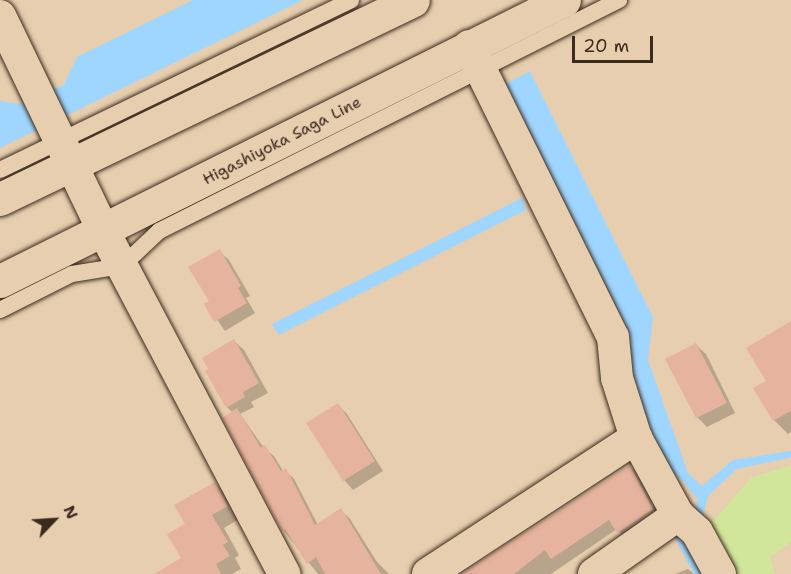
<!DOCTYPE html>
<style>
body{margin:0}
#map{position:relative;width:791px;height:574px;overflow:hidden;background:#e6ceae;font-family:"Shantell Sans",sans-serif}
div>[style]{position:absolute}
.green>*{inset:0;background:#d2e69b}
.water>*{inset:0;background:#9fd6ff}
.shadow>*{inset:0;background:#0003}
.building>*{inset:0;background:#e6b39e}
.roads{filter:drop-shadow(0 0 2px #3b2a1e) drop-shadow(0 0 2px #3b2a1e)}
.service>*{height:16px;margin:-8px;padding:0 8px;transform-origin:8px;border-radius:8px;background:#e6ceae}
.minor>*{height:32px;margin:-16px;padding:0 16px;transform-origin:16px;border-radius:16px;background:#e6ceae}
.secondary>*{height:33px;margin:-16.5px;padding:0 16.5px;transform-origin:16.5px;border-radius:16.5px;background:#e6ceae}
span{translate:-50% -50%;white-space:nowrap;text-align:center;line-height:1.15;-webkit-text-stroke:6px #e6ceae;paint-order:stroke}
.street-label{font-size:16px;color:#3b2a1e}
.north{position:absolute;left:24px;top:490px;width:60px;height:60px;-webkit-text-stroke:4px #e6ceae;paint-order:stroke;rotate:65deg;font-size:16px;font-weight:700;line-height:24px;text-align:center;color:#3b2a1e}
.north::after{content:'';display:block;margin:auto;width:21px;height:27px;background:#3b2a1e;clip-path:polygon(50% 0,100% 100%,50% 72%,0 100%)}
.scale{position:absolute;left:572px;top:36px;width:81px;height:27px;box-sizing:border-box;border:3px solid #3b2a1e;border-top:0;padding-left:8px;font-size:18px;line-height:21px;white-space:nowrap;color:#3b2a1e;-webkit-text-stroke:4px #e6ceae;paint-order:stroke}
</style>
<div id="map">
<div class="green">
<i style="clip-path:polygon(791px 465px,791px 542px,770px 557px,775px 574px,733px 574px,709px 526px,751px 478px)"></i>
</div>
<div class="water">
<i style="clip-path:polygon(193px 0,303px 0,0 148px,0 101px,20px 104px,64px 85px,77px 57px)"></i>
<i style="clip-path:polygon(530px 71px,653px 317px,648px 360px,688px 473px,702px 486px,733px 460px,791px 451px,791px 457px,788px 458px,737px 469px,708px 496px,703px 516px,687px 537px,707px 574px,694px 574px,673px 535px,694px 516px,698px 500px,682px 480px,664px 468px,502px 86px)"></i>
<i style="clip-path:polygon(522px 198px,526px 210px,279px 335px,272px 324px)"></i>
</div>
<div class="shadow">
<i style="clip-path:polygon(219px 251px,229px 260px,250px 296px,246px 298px,255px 313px,225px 331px,206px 304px,211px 301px)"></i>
<i style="clip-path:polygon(791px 333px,791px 432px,788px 434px,774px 420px,768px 382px)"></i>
<i style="clip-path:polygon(234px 341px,244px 350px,268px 393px,251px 402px,254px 407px,240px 414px,264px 448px,274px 456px,283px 471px,285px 470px,294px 479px,318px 525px,341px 510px,350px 519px,377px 562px,389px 574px,318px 574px,283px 530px,233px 413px,227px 407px)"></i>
<i style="clip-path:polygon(696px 345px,706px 354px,735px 413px,707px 427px,697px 417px,667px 360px)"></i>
<i style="clip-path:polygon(338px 405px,347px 414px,383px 471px,353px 490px,344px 480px)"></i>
<i style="clip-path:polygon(630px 467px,639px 475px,661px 519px,627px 541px,617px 529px,551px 574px,465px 574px)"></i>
<i style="clip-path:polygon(215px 483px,227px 496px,239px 519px,224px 528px,239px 555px,235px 558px,241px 569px,232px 574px,157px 574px,183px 559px,187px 524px)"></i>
<i style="clip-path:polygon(688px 569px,694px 574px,675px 574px)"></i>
</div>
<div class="building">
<i style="clip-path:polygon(220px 249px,241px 286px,238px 288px,247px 303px,214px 322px,204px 304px,209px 301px,188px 267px)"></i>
<i style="clip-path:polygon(791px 321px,791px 411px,773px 421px,753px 388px,766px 381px,746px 348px)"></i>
<i style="clip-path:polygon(234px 339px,259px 383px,243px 392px,245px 397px,226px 408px,205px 371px,208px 369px,202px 358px)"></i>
<i style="clip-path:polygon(696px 343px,727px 403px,696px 418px,665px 359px)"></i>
<i style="clip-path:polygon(338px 403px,375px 461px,343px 481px,306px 423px)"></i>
<i style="clip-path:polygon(237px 408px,261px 448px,265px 445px,281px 471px,286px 468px,315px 525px,341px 508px,381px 574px,325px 574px,316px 557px,307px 564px,285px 529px,282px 531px,222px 418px)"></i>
<i style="clip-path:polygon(630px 465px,653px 509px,617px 533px,609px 520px,551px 559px,545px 550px,514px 574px,461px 574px)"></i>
<i style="clip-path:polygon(215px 482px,228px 506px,212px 515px,228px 542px,223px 545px,230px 556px,216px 564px,221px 574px,154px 574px,181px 558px,167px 534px,185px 524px,174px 505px)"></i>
</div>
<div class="roads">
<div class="service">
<i style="left:0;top:170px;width:390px;rotate:-25.8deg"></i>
<i style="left:0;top:310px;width:80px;rotate:-26.6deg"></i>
<i style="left:72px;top:274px;width:51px;rotate:-9.1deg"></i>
<i style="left:122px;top:266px;width:51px;rotate:-43.4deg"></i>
<i style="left:159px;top:231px;width:515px;rotate:-26.66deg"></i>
</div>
<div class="minor">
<i style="left:0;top:16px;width:237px;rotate:64.3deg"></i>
<i style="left:103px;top:230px;width:389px;rotate:62.2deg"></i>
<i style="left:469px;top:46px;width:325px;rotate:63.7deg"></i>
<i style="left:613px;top:337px;width:41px;rotate:84.4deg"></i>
<i style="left:617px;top:378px;width:63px;rotate:72.4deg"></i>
<i style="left:636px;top:438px;width:88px;rotate:61.4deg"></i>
<i style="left:428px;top:574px;width:249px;rotate:-33.2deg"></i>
<i style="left:594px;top:574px;width:103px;rotate:-35.1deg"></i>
<i style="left:678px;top:515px;width:25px;rotate:42deg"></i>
<i style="left:697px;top:532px;width:48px;rotate:61.3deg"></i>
</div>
<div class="secondary">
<i style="left:0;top:199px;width:458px;rotate:-25.7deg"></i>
<i style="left:0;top:281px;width:630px;rotate:-26.48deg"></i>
</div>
</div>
<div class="street-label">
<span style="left:282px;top:141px;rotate:-27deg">Higashiyoka Saga Line</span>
</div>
<div class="north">N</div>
<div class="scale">20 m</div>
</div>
